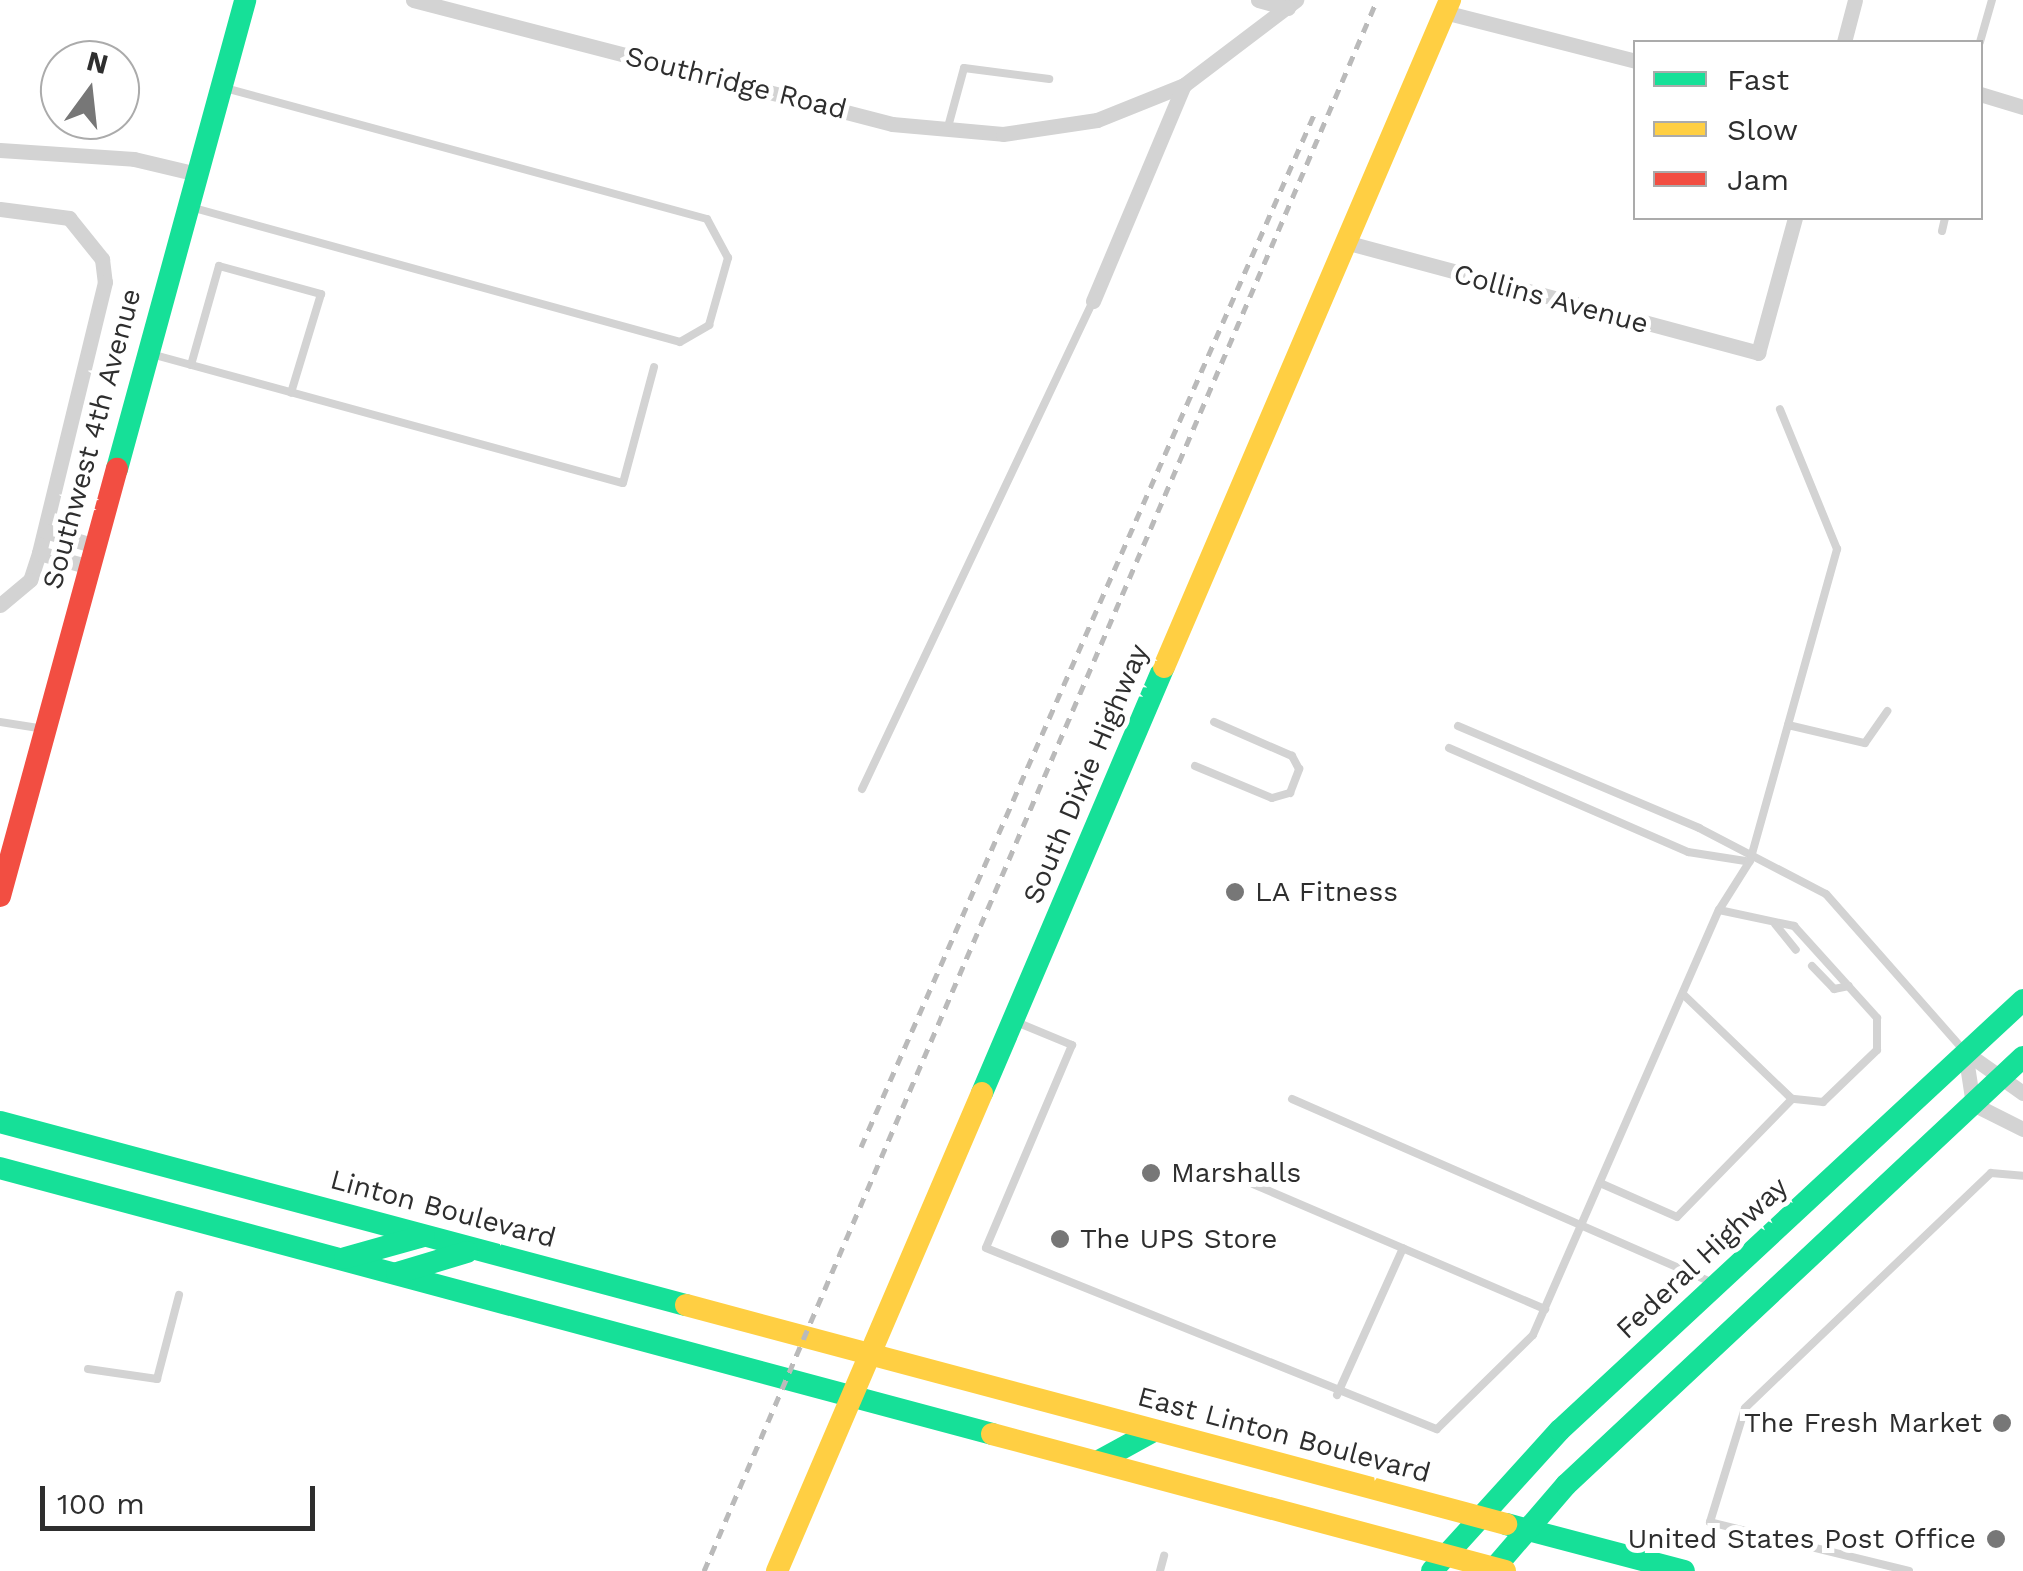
<!DOCTYPE html>
<style>
body{margin:0}
#map{position:relative;width:2023px;height:1571px;overflow:hidden;background:#fff;font-family:"Work Sans",sans-serif}
div>[style]{position:absolute}
.lane>*{height:8px;margin:-4px;padding:0 4px;transform-origin:4px;border-radius:4px;background:#d3d3d3}
.street>*{height:15px;margin:-7.5px;padding:0 7.5px;transform-origin:7.5px;border-radius:7.5px;background:#d3d3d3}
.fast>*{height:22px;margin:-11px;padding:0 11px;transform-origin:11px;border-radius:11px;background:#16e098}
.slow>*{height:22px;margin:-11px;padding:0 11px;transform-origin:11px;border-radius:11px;background:#ffcf43}
.jam>*{height:22px;margin:-11px;padding:0 11px;transform-origin:11px;border-radius:11px;background:#f24e42}
.rail>*{height:5px;margin-top:-2.5px;transform-origin:0;background:repeating-linear-gradient(90deg,#bababa 0 10px,transparent 0 18px)}
.dots>*{width:28px;height:28px;translate:-50% -50%;box-sizing:border-box;border:5px solid #fff;border-radius:50%}
span{translate:-50% -50%;white-space:nowrap;text-align:center;line-height:1.15;-webkit-text-stroke:10px #fff;paint-order:stroke}
.street-label{font-size:28px;color:#2e2e2e}
.poi-label{font-size:28px;color:#2e2e2e}
.left{translate:0 -50%;text-align:left}
.right{translate:-100% -50%;text-align:right}
.legend{position:absolute;left:1633px;top:40px;width:350px;height:180px;box-sizing:border-box;background:#fff;border:2px solid #ababab;margin:0;padding:12px 18px;list-style:none;font-size:30px;color:#2e2e2e}
.legend li{display:flex;align-items:center;gap:20px;height:50px}
.legend b{width:50px;border:2px solid #ababab}
.north{position:absolute;left:40px;top:40px;width:100px;height:100px;box-sizing:border-box;background:#fff;border:2px solid #ababab;border-radius:50%;rotate:15deg;font-size:28px;font-weight:700;line-height:40px;text-align:center;color:#2e2e2e}
.north::after{content:'';display:block;margin:auto;width:35px;height:45px;background:#777;clip-path:polygon(50% 0,100% 100%,50% 72%,0 100%)}
.scale{position:absolute;left:40px;top:1486px;width:275px;height:45px;box-sizing:border-box;border:5px solid #2e2e2e;border-top:0;padding-left:12px;font-size:30px;line-height:35px;white-space:nowrap;color:#2e2e2e;-webkit-text-stroke:8px #fff;paint-order:stroke}
</style>
<div id="map">
<div class="lane">
<i style="left:1980px;top:42px;width:44px;rotate:-74.1deg"></i>
<i style="left:948px;top:127px;width:61px;rotate:-74.8deg"></i>
<i style="left:964px;top:68px;width:86px;rotate:7.4deg"></i>
<i style="left:194px;top:208px;width:504px;rotate:15.41deg"></i>
<i style="left:680px;top:342px;width:34px;rotate:-30deg"></i>
<i style="left:709px;top:325px;width:70px;rotate:-74.2deg"></i>
<i style="left:728px;top:258px;width:44px;rotate:-118.3deg"></i>
<i style="left:707px;top:219px;width:499px;rotate:-164.8deg"></i>
<i style="left:1942px;top:231px;width:13px;rotate:-77deg"></i>
<i style="left:151px;top:354px;width:489px;rotate:15.3deg"></i>
<i style="left:623px;top:483px;width:120px;rotate:-75deg"></i>
<i style="left:191px;top:365px;width:103px;rotate:-74.2deg"></i>
<i style="left:219px;top:266px;width:106px;rotate:15.4deg"></i>
<i style="left:321px;top:294px;width:103px;rotate:106.9deg"></i>
<i style="left:0;top:722px;width:45px;rotate:9deg"></i>
<i style="left:1788px;top:725px;width:79px;rotate:13.2deg"></i>
<i style="left:1865px;top:743px;width:39px;rotate:-55deg"></i>
<i style="left:1458px;top:726px;width:262px;rotate:22.9deg"></i>
<i style="left:1699px;top:828px;width:143px;rotate:27.5deg"></i>
<i style="left:1826px;top:894px;width:205px;rotate:48.6deg"></i>
<i style="left:1449px;top:748px;width:261px;rotate:23.5deg"></i>
<i style="left:1688px;top:852px;width:58px;rotate:9deg"></i>
<i style="left:1195px;top:766px;width:83px;rotate:22.6deg"></i>
<i style="left:1272px;top:798px;width:19px;rotate:-16deg"></i>
<i style="left:1290px;top:793px;width:26px;rotate:-69deg"></i>
<i style="left:1299px;top:769px;width:15px;rotate:-118deg"></i>
<i style="left:1292px;top:756px;width:85px;rotate:-156.4deg"></i>
<i style="left:862px;top:789px;width:540px;rotate:-64.67deg"></i>
<i style="left:1719px;top:910px;width:77px;rotate:12deg"></i>
<i style="left:1794px;top:926px;width:124px;rotate:47.9deg"></i>
<i style="left:1877px;top:1018px;width:32px;rotate:90deg"></i>
<i style="left:1877px;top:1050px;width:75px;rotate:136.1deg"></i>
<i style="left:1823px;top:1102px;width:31px;rotate:-174deg"></i>
<i style="left:1775px;top:924px;width:33px;rotate:51deg"></i>
<i style="left:1812px;top:966px;width:32px;rotate:46deg"></i>
<i style="left:1834px;top:989px;width:15px;rotate:-11deg"></i>
<i style="left:1014px;top:1021px;width:63px;rotate:22.5deg"></i>
<i style="left:1072px;top:1045px;width:220px;rotate:113deg"></i>
<i style="left:986px;top:1248px;width:486px;rotate:21.9deg"></i>
<i style="left:1437px;top:1429px;width:134px;rotate:-44.4deg"></i>
<i style="left:1533px;top:1335px;width:464px;rotate:-66.4deg"></i>
<i style="left:1719px;top:910px;width:58px;rotate:-57.7deg"></i>
<i style="left:1750px;top:861px;width:324px;rotate:-74.4deg"></i>
<i style="left:1837px;top:549px;width:151px;rotate:-112.2deg"></i>
<i style="left:1292px;top:1099px;width:460px;rotate:23.6deg"></i>
<i style="left:1600px;top:1183px;width:84px;rotate:23.8deg"></i>
<i style="left:1677px;top:1217px;width:165px;rotate:-45.7deg"></i>
<i style="left:1792px;top:1099px;width:151px;rotate:-136.1deg"></i>
<i style="left:1253px;top:1184px;width:318px;rotate:23.2deg"></i>
<i style="left:88px;top:1369px;width:70px;rotate:8.2deg"></i>
<i style="left:157px;top:1379px;width:87px;rotate:-75.3deg"></i>
<i style="left:1337px;top:1395px;width:161px;rotate:-65.8deg"></i>
<i style="left:1160px;top:1571px;width:16px;rotate:-75deg"></i>
<i style="left:1909px;top:1571px;width:205px;rotate:-166.2deg"></i>
<i style="left:1710px;top:1522px;width:119px;rotate:-72.9deg"></i>
<i style="left:1745px;top:1408px;width:340px;rotate:-43.7deg"></i>
<i style="left:1991px;top:1173px;width:32px;rotate:5deg"></i>
</div>
<div class="street">
<i style="left:413px;top:0;width:495px;rotate:14.5deg"></i>
<i style="left:892px;top:124px;width:111px;rotate:5.1deg"></i>
<i style="left:1003px;top:134px;width:95px;rotate:-8.5deg"></i>
<i style="left:1097px;top:120px;width:94px;rotate:-21.9deg"></i>
<i style="left:1184px;top:85px;width:141px;rotate:-37.2deg"></i>
<i style="left:1258px;top:0;width:31px;rotate:15deg"></i>
<i style="left:1444px;top:12px;width:198px;rotate:14.3deg"></i>
<i style="left:1844px;top:42px;width:43px;rotate:-75.3deg"></i>
<i style="left:1980px;top:94px;width:45px;rotate:16.8deg"></i>
<i style="left:0;top:150px;width:134px;rotate:3.8deg"></i>
<i style="left:134px;top:159px;width:65px;rotate:13.4deg"></i>
<i style="left:0;top:209px;width:70px;rotate:7.4deg"></i>
<i style="left:69px;top:218px;width:53px;rotate:51.2deg"></i>
<i style="left:102px;top:259px;width:23px;rotate:83deg"></i>
<i style="left:105px;top:282px;width:279px;rotate:103.7deg"></i>
<i style="left:39px;top:553px;width:28px;rotate:108deg"></i>
<i style="left:30px;top:580px;width:39px;rotate:140deg"></i>
<i style="left:1345px;top:242px;width:428px;rotate:15deg"></i>
<i style="left:1758px;top:353px;width:140px;rotate:-74.7deg"></i>
<i style="left:1093px;top:301px;width:234px;rotate:-67.2deg"></i>
<i style="left:45px;top:531px;width:49px;rotate:16.6deg"></i>
<i style="left:39px;top:553px;width:49px;rotate:15.5deg"></i>
<i style="left:1965px;top:1052px;width:53px;rotate:81.3deg"></i>
<i style="left:1973px;top:1104px;width:56px;rotate:26.6deg"></i>
<i style="left:1965px;top:1052px;width:71px;rotate:35.3deg"></i>
</div>
<div class="fast">
<i style="left:117px;top:469px;width:486px;rotate:-74.7deg"></i>
<i style="left:982px;top:1093px;width:463px;rotate:-66.9deg"></i>
<i style="left:0;top:1122px;width:710px;rotate:14.94deg"></i>
<i style="left:0;top:1168px;width:1027px;rotate:15.01deg"></i>
<i style="left:345px;top:1258px;width:82px;rotate:-15.6deg"></i>
<i style="left:397px;top:1273px;width:73px;rotate:-16.7deg"></i>
<i style="left:1099px;top:1461px;width:60px;rotate:-28.7deg"></i>
<i style="left:1506px;top:1524px;width:184px;rotate:14.8deg"></i>
<i style="left:1432px;top:1571px;width:190px;rotate:-47.8deg"></i>
<i style="left:1560px;top:1430px;width:632px;rotate:-42.88deg"></i>
<i style="left:1492px;top:1571px;width:113px;rotate:-49.3deg"></i>
<i style="left:1566px;top:1485px;width:626px;rotate:-43.12deg"></i>
</div>
<div class="slow">
<i style="left:1164px;top:667px;width:726px;rotate:-66.79deg"></i>
<i style="left:686px;top:1305px;width:849px;rotate:14.95deg"></i>
<i style="left:992px;top:1434px;width:531px;rotate:14.95deg"></i>
<i style="left:777px;top:1571px;width:520px;rotate:-66.79deg"></i>
</div>
<div class="jam">
<i style="left:0;top:896px;width:443px;rotate:-74.7deg"></i>
</div>
<div class="rail">
<i style="left:861px;top:1147px;width:1132px;rotate:-66.31deg"></i>
<i style="left:704px;top:1571px;width:1709px;rotate:-66.81deg"></i>
</div>
<div class="dots">
<i style="left:1235px;top:892px;background:#777"></i>
<i style="left:1151px;top:1173px;background:#777"></i>
<i style="left:1060px;top:1239px;background:#777"></i>
<i style="left:2002px;top:1423px;background:#777"></i>
<i style="left:1996px;top:1539px;background:#777"></i>
</div>
<div class="street-label">
<span style="left:736px;top:83px;rotate:14deg">Southridge Road</span>
<span style="left:1551px;top:299px;rotate:15deg">Collins Avenue</span>
<span style="left:92px;top:439px;rotate:-75deg">Southwest 4th Avenue</span>
<span style="left:1086px;top:774px;rotate:-67deg">South Dixie Highway</span>
<span style="left:443px;top:1209px;rotate:15deg">Linton Boulevard</span>
<span style="left:1702px;top:1258px;rotate:-43deg">Federal Highway</span>
<span style="left:1284px;top:1435px;rotate:15deg">East Linton Boulevard</span>
</div>
<div class="poi-label">
<span class="left" style="left:1255px;top:892px">LA Fitness</span>
<span class="left" style="left:1171px;top:1173px">Marshalls</span>
<span class="left" style="left:1080px;top:1239px">The UPS Store</span>
<span class="right" style="left:1982px;top:1423px">The Fresh Market</span>
<span class="right" style="left:1976px;top:1539px">United States Post Office</span>
</div>
<ul class="legend">
<li><b style="height:12px;background:#16e098"></b>Fast</li>
<li><b style="height:12px;background:#ffcf43"></b>Slow</li>
<li><b style="height:12px;background:#f24e42"></b>Jam</li>
</ul>
<div class="north">N</div>
<div class="scale">100 m</div>
</div>
